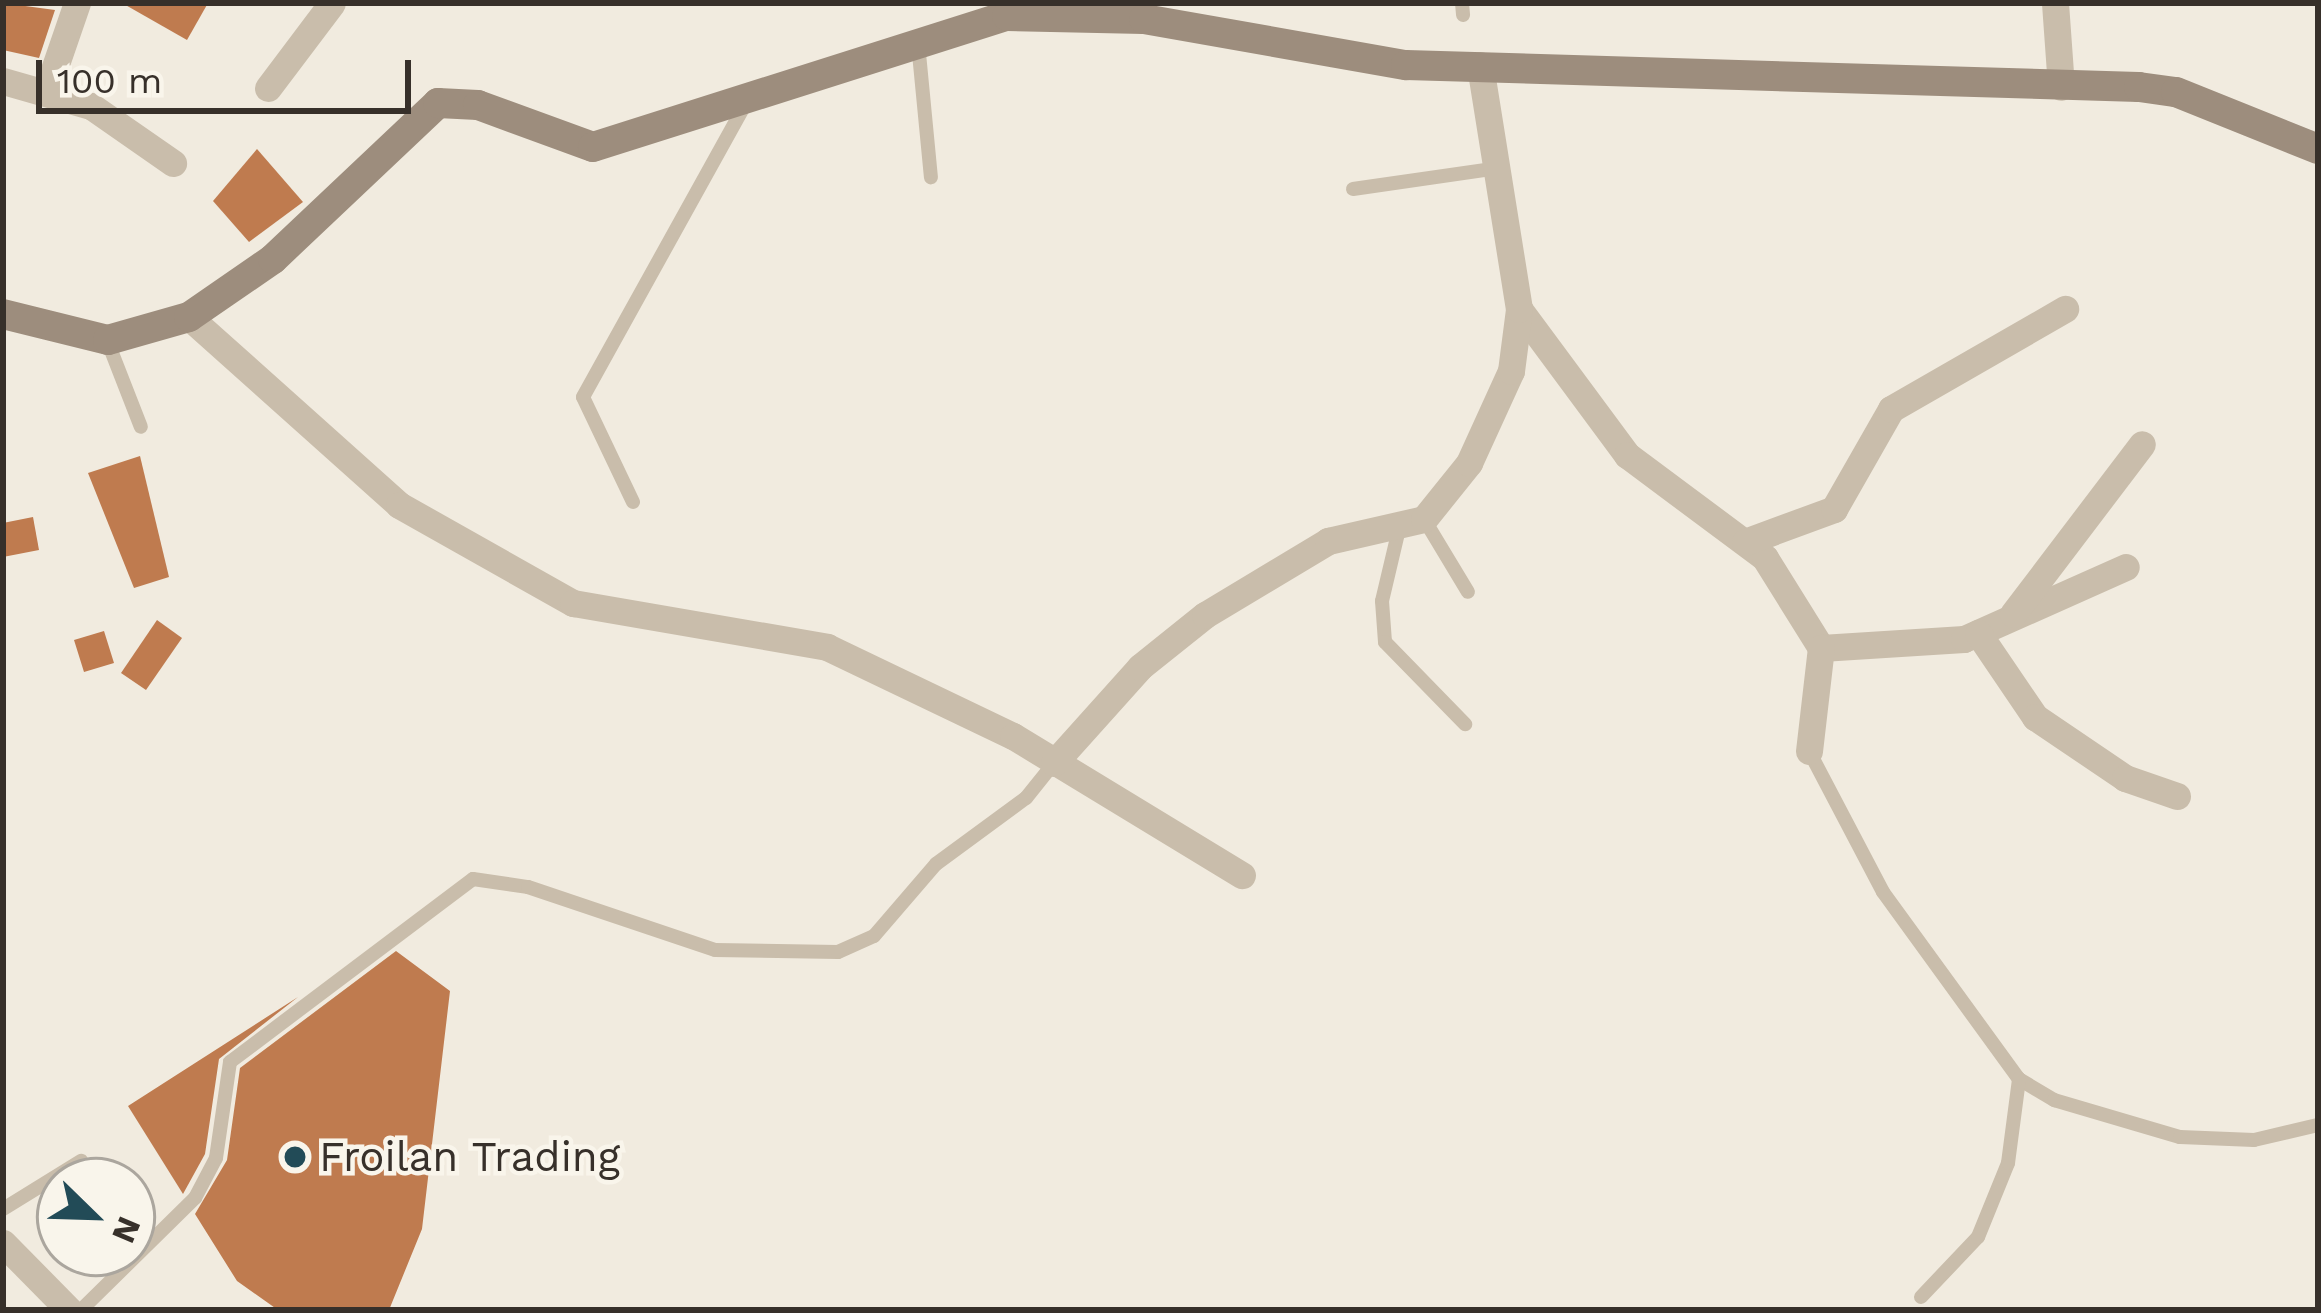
<!DOCTYPE html>
<style>
body{margin:0}
#map{position:relative;width:2321px;height:1313px;overflow:hidden;background:#f1ebdf;font-family:"Work Sans",sans-serif}
div>[style]{position:absolute}
.building>*{inset:0;background:#bf7b4f}
.lane>*{height:14px;margin:-7px;padding:0 7px;transform-origin:7px;border-radius:7px;background:#c9bdab}
.street>*{height:27px;margin:-13.5px;padding:0 13.5px;transform-origin:13.5px;border-radius:13.5px;background:#c9bdab}
.secondary>*{height:30px;margin:-15px;padding:0 15px;transform-origin:15px;border-radius:15px;background:#9d8d7d}
.dots>*{width:33px;height:33px;translate:-50% -50%;box-sizing:border-box;border:6px solid #f9f5eb;border-radius:50%}
span{translate:-50% -50%;white-space:nowrap;text-align:center;line-height:1.15;-webkit-text-stroke:9px #f9f5eb;paint-order:stroke}
.poi-label{font-size:42px;color:#37302a}
.left{translate:0 -50%;text-align:left}
.frame{position:absolute;inset:0;border:6px solid #37302a;pointer-events:none}
.north{position:absolute;left:36px;top:1157px;width:120px;height:120px;box-sizing:border-box;background:#f9f5eb;border:3px solid #aba69e;border-radius:50%;rotate:113deg;font-size:33px;font-weight:700;line-height:48px;text-align:center;color:#37302a}
.north::after{content:'';display:block;margin:auto;width:42px;height:54px;background:#224b57;clip-path:polygon(50% 0,100% 100%,50% 72%,0 100%)}
.scale{position:absolute;left:36px;top:60px;width:375px;height:54px;box-sizing:border-box;border:6px solid #37302a;border-top:0;padding-left:15px;font-size:36px;line-height:42px;white-space:nowrap;color:#37302a;-webkit-text-stroke:9px #f9f5eb;paint-order:stroke}
</style>
<div id="map">
<div class="building">
<i style="clip-path:polygon(3px 3px,55px 10px,39px 58px,3px 50px)"></i>
<i style="clip-path:polygon(122px 3px,208px 3px,187px 40px)"></i>
<i style="clip-path:polygon(257px 149px,303px 202px,249px 242px,213px 201px)"></i>
<i style="clip-path:polygon(140px 456px,169px 577px,134px 588px,88px 473px)"></i>
<i style="clip-path:polygon(33px 517px,39px 550px,3px 557px,3px 523px)"></i>
<i style="clip-path:polygon(157px 620px,182px 638px,146px 690px,121px 673px)"></i>
<i style="clip-path:polygon(104px 631px,114px 663px,84px 672px,74px 640px)"></i>
<i style="clip-path:polygon(396px 951px,450px 991px,422px 1229px,389px 1310px,278px 1310px,237px 1281px,195px 1214px,227px 1160px,240px 1068px)"></i>
<i style="clip-path:polygon(298px 997px,219px 1059px,205px 1154px,183px 1194px,128px 1106px)"></i>
</div>
<div class="lane">
<i style="left:1462px;top:3px;width:12px;rotate:85deg"></i>
<i style="left:918px;top:43px;width:135px;rotate:84.5deg"></i>
<i style="left:1353px;top:189px;width:148px;rotate:-8.2deg"></i>
<i style="left:107px;top:340px;width:93px;rotate:68.7deg"></i>
<i style="left:633px;top:502px;width:116px;rotate:-115.5deg"></i>
<i style="left:583px;top:397px;width:334px;rotate:-61deg"></i>
<i style="left:1424px;top:519px;width:85px;rotate:58.9deg"></i>
<i style="left:1399px;top:529px;width:74px;rotate:103.3deg"></i>
<i style="left:1382px;top:601px;width:41px;rotate:85.8deg"></i>
<i style="left:1385px;top:642px;width:115px;rotate:45.7deg"></i>
<i style="left:1809px;top:751px;width:159px;rotate:62.3deg"></i>
<i style="left:1883px;top:892px;width:231px;rotate:54deg"></i>
<i style="left:2019px;top:1079px;width:41px;rotate:31deg"></i>
<i style="left:2054px;top:1100px;width:131px;rotate:16.4deg"></i>
<i style="left:2180px;top:1137px;width:74px;rotate:2.3deg"></i>
<i style="left:2254px;top:1140px;width:66px;rotate:-13.2deg"></i>
<i style="left:3px;top:1209px;width:92px;rotate:-31.6deg"></i>
<i style="left:1921px;top:1297px;width:83px;rotate:-46.5deg"></i>
<i style="left:1978px;top:1237px;width:80px;rotate:-67.9deg"></i>
<i style="left:2008px;top:1163px;width:85px;rotate:-82.5deg"></i>
<i style="left:81px;top:1310px;width:160px;rotate:-44.5deg"></i>
<i style="left:195px;top:1198px;width:45px;rotate:-62.3deg"></i>
<i style="left:216px;top:1158px;width:97px;rotate:-81.7deg"></i>
<i style="left:230px;top:1062px;width:304px;rotate:-37deg"></i>
<i style="left:473px;top:879px;width:56px;rotate:8.3deg"></i>
<i style="left:528px;top:887px;width:197px;rotate:18.6deg"></i>
<i style="left:715px;top:950px;width:123px;rotate:0.9deg"></i>
<i style="left:838px;top:952px;width:39px;rotate:-24deg"></i>
<i style="left:874px;top:936px;width:95px;rotate:-49.3deg"></i>
<i style="left:936px;top:864px;width:112px;rotate:-36.3deg"></i>
<i style="left:1026px;top:798px;width:45px;rotate:-51.3deg"></i>
</div>
<div class="street">
<i style="left:2055px;top:3px;width:84px;rotate:85.9deg"></i>
<i style="left:3px;top:81px;width:91px;rotate:15.9deg"></i>
<i style="left:91px;top:106px;width:100px;rotate:34.8deg"></i>
<i style="left:268px;top:88px;width:106px;rotate:-53deg"></i>
<i style="left:47px;top:90px;width:92px;rotate:-71deg"></i>
<i style="left:1519px;top:309px;width:182px;rotate:53.5deg"></i>
<i style="left:1627px;top:455px;width:172px;rotate:36.7deg"></i>
<i style="left:1765px;top:558px;width:106px;rotate:58.1deg"></i>
<i style="left:1821px;top:648px;width:143px;rotate:-3.6deg"></i>
<i style="left:1964px;top:639px;width:177px;rotate:-24deg"></i>
<i style="left:189px;top:317px;width:282px;rotate:41.8deg"></i>
<i style="left:399px;top:505px;width:200px;rotate:29.4deg"></i>
<i style="left:573px;top:603px;width:258px;rotate:9.8deg"></i>
<i style="left:827px;top:647px;width:206px;rotate:25.6deg"></i>
<i style="left:1013px;top:736px;width:268px;rotate:31.3deg"></i>
<i style="left:1745px;top:542px;width:95px;rotate:-20.3deg"></i>
<i style="left:1834px;top:509px;width:115px;rotate:-60.3deg"></i>
<i style="left:1891px;top:409px;width:201px;rotate:-29.9deg"></i>
<i style="left:2013px;top:614px;width:213px;rotate:-52.8deg"></i>
<i style="left:1978px;top:633px;width:102px;rotate:55.8deg"></i>
<i style="left:2035px;top:717px;width:109px;rotate:34.1deg"></i>
<i style="left:2125px;top:778px;width:55px;rotate:19.1deg"></i>
<i style="left:1809px;top:751px;width:104px;rotate:-83.4deg"></i>
<i style="left:1054px;top:763px;width:129px;rotate:-48.1deg"></i>
<i style="left:1140px;top:667px;width:83px;rotate:-38.7deg"></i>
<i style="left:1205px;top:615px;width:144px;rotate:-31deg"></i>
<i style="left:1328px;top:541px;width:98px;rotate:-12.9deg"></i>
<i style="left:1424px;top:519px;width:72px;rotate:-51.2deg"></i>
<i style="left:1469px;top:463px;width:101px;rotate:-65.5deg"></i>
<i style="left:1511px;top:371px;width:63px;rotate:-82.6deg"></i>
<i style="left:1519px;top:309px;width:247px;rotate:-99.1deg"></i>
<i style="left:3px;top:1243px;width:94px;rotate:45.4deg"></i>
</div>
<div class="secondary">
<i style="left:3px;top:314px;width:108px;rotate:13.9deg"></i>
<i style="left:108px;top:340px;width:84px;rotate:-15.9deg"></i>
<i style="left:189px;top:317px;width:102px;rotate:-34.6deg"></i>
<i style="left:273px;top:259px;width:227px;rotate:-43.4deg"></i>
<i style="left:438px;top:103px;width:40px;rotate:2.9deg"></i>
<i style="left:478px;top:105px;width:122px;rotate:20.1deg"></i>
<i style="left:593px;top:147px;width:434px;rotate:-17.6deg"></i>
<i style="left:1007px;top:16px;width:137px;rotate:1.3deg"></i>
<i style="left:1144px;top:19px;width:266px;rotate:10deg"></i>
<i style="left:1406px;top:65px;width:733px;rotate:1.72deg"></i>
<i style="left:2139px;top:87px;width:37px;rotate:8deg"></i>
<i style="left:2176px;top:92px;width:153px;rotate:21.9deg"></i>
</div>
<div class="dots">
<i style="left:295px;top:1157px;background:#224b57"></i>
</div>
<div class="poi-label">
<span class="left" style="left:319px;top:1157px">Froilan Trading</span>
</div>
<div class="frame"></div>
<div class="north">N</div>
<div class="scale">100 m</div>
</div>
